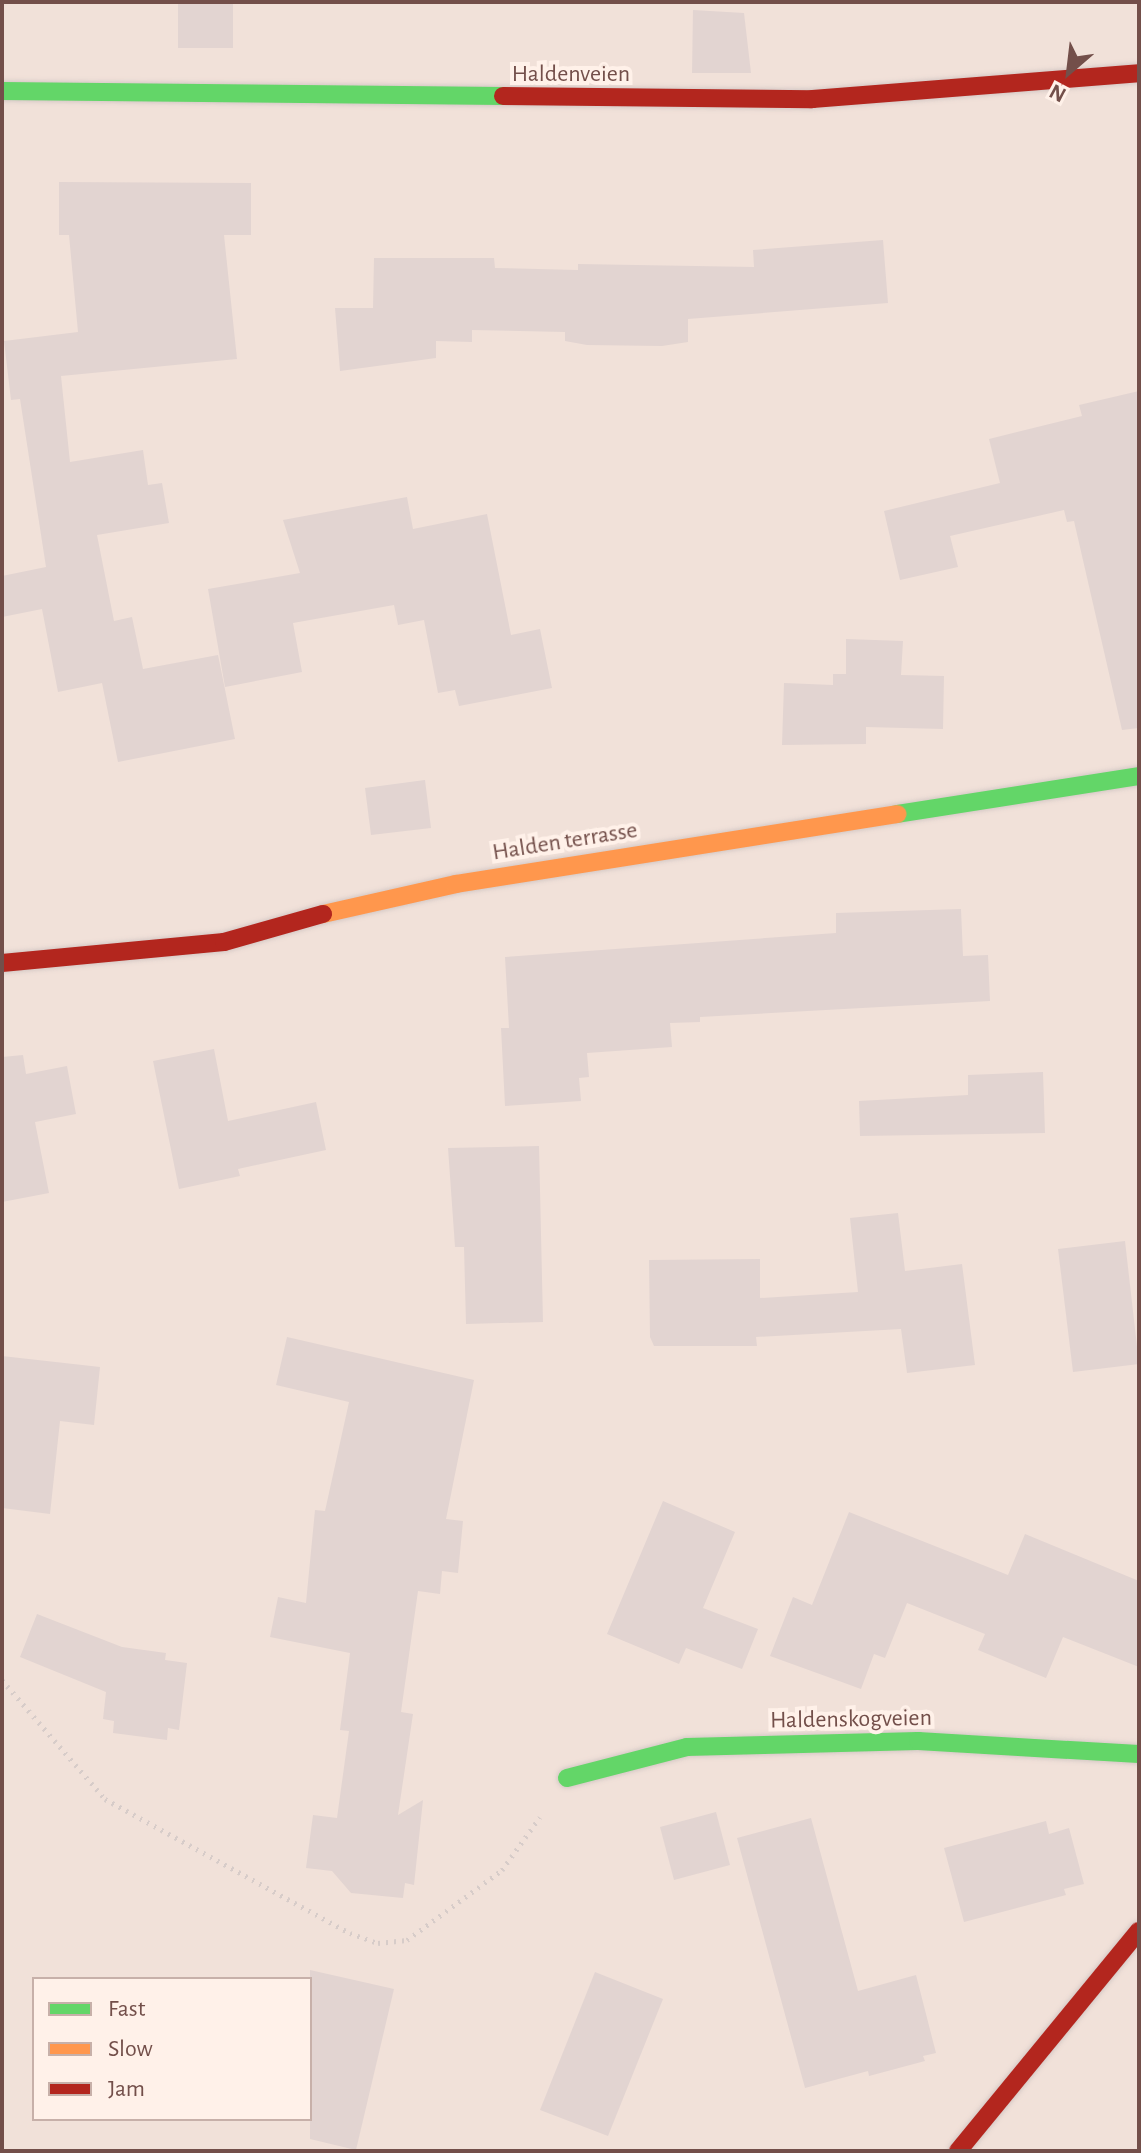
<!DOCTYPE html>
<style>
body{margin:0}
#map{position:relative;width:1141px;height:2153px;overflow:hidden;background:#f6ede9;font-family:"Alegreya Sans",sans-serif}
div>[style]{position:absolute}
.residential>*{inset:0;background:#f1e1d9}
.building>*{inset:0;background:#e2d4d1}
.path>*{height:5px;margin-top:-2.5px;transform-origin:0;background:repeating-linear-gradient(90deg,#d7ccc9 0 2px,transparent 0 8px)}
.roads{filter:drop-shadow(0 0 2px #d5c9c6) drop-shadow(0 0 2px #d5c9c6)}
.fast>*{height:18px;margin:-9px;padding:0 9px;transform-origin:9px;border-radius:9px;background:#63d668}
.slow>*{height:18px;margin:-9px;padding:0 9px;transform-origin:9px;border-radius:9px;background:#ff974d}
.jam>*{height:18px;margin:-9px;padding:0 9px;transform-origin:9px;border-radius:9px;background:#b3261e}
span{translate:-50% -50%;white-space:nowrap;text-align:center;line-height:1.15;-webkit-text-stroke:8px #fff1e9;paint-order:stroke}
.street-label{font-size:24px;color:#734f4a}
.frame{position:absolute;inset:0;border:4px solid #734f4a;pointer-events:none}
.legend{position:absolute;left:32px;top:1977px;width:280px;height:144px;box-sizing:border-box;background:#fff1e9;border:2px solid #c7b0a9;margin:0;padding:10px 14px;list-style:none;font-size:24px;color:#734f4a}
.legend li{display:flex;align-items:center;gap:16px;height:40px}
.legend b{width:40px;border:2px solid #c7b0a9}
.north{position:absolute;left:1029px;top:32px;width:80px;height:80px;-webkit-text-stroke:6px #fff1e9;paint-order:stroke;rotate:208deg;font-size:22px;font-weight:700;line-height:32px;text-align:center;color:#734f4a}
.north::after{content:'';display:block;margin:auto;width:28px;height:36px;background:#734f4a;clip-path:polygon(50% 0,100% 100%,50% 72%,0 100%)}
</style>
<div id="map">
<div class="residential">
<i style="clip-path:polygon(evenodd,2px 2px,1139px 2px,1139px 2151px,2px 2151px,2px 2px,34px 1979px,310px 1979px,310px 2119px,34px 2119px,34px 1979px)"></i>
</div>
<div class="building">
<i style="clip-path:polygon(178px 2px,233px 2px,233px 48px,178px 48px)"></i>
<i style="clip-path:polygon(693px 10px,744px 13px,751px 73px,692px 73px)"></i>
<i style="clip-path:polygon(59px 182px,251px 183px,251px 235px,224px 235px,237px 359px,61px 376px,70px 462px,143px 450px,148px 485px,162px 483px,169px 523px,97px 535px,114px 621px,132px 617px,143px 669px,218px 655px,235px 739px,118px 762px,102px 683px,58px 692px,42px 609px,2px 617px,2px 576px,46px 567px,20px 399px,11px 400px,4px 341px,78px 332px,69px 235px,59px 235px)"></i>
<i style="clip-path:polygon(883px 240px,888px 303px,688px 319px,688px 342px,662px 346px,587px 345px,565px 341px,565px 332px,472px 330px,472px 342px,436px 341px,436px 358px,340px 371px,335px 308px,373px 308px,374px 258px,494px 258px,495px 268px,578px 270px,578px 264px,754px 267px,753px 250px)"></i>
<i style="clip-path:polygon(1139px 391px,1139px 728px,1122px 730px,1074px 521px,1067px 522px,1064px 510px,950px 536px,958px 567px,900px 580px,884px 511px,1000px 483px,989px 439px,1082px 416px,1079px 405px)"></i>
<i style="clip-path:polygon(407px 497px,413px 529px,487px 514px,511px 635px,540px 629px,552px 688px,459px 706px,455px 690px,438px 693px,424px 620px,398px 625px,394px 605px,293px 623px,302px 672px,225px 687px,208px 589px,300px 573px,283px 520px)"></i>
<i style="clip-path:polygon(846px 639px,903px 641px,901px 675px,944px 676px,943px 729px,866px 727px,866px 744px,782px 745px,784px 683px,833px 685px,833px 674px,846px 674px)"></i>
<i style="clip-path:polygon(425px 780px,431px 828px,371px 835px,365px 788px)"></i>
<i style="clip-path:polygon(961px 909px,963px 956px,988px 955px,990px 1001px,700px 1017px,700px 1022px,670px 1023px,672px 1047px,587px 1053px,589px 1077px,579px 1078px,581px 1101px,505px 1106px,501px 1028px,509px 1028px,505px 957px,836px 933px,836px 913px)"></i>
<i style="clip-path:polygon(214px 1049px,228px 1121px,316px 1102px,326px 1150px,238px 1169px,240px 1176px,179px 1189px,153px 1061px)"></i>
<i style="clip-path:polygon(23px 1055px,26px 1074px,67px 1066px,76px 1114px,35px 1122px,49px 1193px,2px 1202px,2px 1057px)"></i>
<i style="clip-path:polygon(1043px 1072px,1045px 1133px,860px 1136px,859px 1101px,968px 1095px,968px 1075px)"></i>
<i style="clip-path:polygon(539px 1146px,543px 1322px,466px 1324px,464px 1247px,455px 1247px,448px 1148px)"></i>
<i style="clip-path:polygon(898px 1213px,905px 1271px,962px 1264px,975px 1365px,907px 1373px,901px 1329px,756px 1337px,757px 1346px,654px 1346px,650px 1337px,649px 1260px,760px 1259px,760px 1298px,858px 1292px,850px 1218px)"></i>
<i style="clip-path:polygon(1125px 1241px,1139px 1364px,1073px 1372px,1058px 1249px)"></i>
<i style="clip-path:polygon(287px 1337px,474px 1380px,446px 1519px,463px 1521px,458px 1573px,442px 1571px,440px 1594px,418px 1591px,401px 1712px,413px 1714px,398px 1815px,423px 1800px,414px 1885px,405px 1883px,403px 1898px,351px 1893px,332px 1871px,306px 1868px,313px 1815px,337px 1818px,349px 1731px,340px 1730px,350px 1653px,270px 1637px,278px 1597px,306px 1603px,315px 1510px,325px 1511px,349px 1402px,276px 1385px)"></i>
<i style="clip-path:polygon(2px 1356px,100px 1367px,94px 1425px,60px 1421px,50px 1514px,2px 1508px)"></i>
<i style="clip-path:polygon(663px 1501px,735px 1532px,703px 1608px,758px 1629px,742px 1669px,686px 1648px,679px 1664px,607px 1634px)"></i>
<i style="clip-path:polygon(849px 1512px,1008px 1575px,1025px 1534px,1139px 1581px,1139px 1667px,1063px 1637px,1046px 1678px,978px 1650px,985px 1634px,907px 1603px,885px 1658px,874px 1654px,861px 1689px,770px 1656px,793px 1597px,812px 1605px)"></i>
<i style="clip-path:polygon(37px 1614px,122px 1647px,166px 1653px,165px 1660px,187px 1663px,179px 1730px,168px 1728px,167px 1740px,113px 1733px,114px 1721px,103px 1719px,106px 1692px,20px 1657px)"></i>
<i style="clip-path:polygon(716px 1812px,730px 1865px,674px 1880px,660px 1827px)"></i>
<i style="clip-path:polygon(811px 1818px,858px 1991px,916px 1975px,936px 2053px,923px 2056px,925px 2061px,869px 2076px,868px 2071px,805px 2088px,737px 1838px)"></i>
<i style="clip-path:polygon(1046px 1821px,1049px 1834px,1069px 1828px,1084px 1884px,1064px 1889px,1066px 1895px,964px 1922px,944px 1848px)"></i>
<i style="clip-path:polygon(310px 1970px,394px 1989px,356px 2150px,310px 2139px)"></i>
<i style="clip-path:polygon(595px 1972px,663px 1999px,608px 2136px,540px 2110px)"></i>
</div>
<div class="path">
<i style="left:2px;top:1680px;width:157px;rotate:49.1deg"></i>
<i style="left:105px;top:1799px;width:279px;rotate:28.7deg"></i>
<i style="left:350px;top:1933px;width:30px;rotate:20deg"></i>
<i style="left:378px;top:1943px;width:29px;rotate:-6deg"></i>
<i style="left:407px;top:1940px;width:118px;rotate:-36.4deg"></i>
<i style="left:502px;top:1870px;width:65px;rotate:-54.4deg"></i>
</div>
<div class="roads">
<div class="fast">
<i style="left:2px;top:91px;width:501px;rotate:0.57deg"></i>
<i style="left:897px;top:814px;width:245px;rotate:-8.9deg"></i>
<i style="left:567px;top:1778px;width:124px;rotate:-14.5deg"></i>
<i style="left:687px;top:1747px;width:231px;rotate:-1.5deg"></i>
<i style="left:918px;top:1741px;width:221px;rotate:3.4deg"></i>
</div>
<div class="slow">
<i style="left:323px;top:914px;width:136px;rotate:-12.7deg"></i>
<i style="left:456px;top:884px;width:447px;rotate:-9deg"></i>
</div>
<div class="jam">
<i style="left:503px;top:96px;width:309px;rotate:0.6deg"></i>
<i style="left:812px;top:99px;width:328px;rotate:-4.5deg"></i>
<i style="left:2px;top:963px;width:223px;rotate:-5.4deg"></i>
<i style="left:224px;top:942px;width:103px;rotate:-15.8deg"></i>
<i style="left:958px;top:2151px;width:285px;rotate:-50.6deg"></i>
</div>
</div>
<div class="street-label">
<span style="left:571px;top:75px">Haldenveien</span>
<span style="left:565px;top:842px;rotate:-9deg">Halden terrasse</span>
<span style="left:851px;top:1720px;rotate:-1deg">Haldenskogveien</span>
</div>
<div class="frame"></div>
<ul class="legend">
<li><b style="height:10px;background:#63d668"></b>Fast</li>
<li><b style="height:10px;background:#ff974d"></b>Slow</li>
<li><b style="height:10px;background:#b3261e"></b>Jam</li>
</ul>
<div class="north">N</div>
</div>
